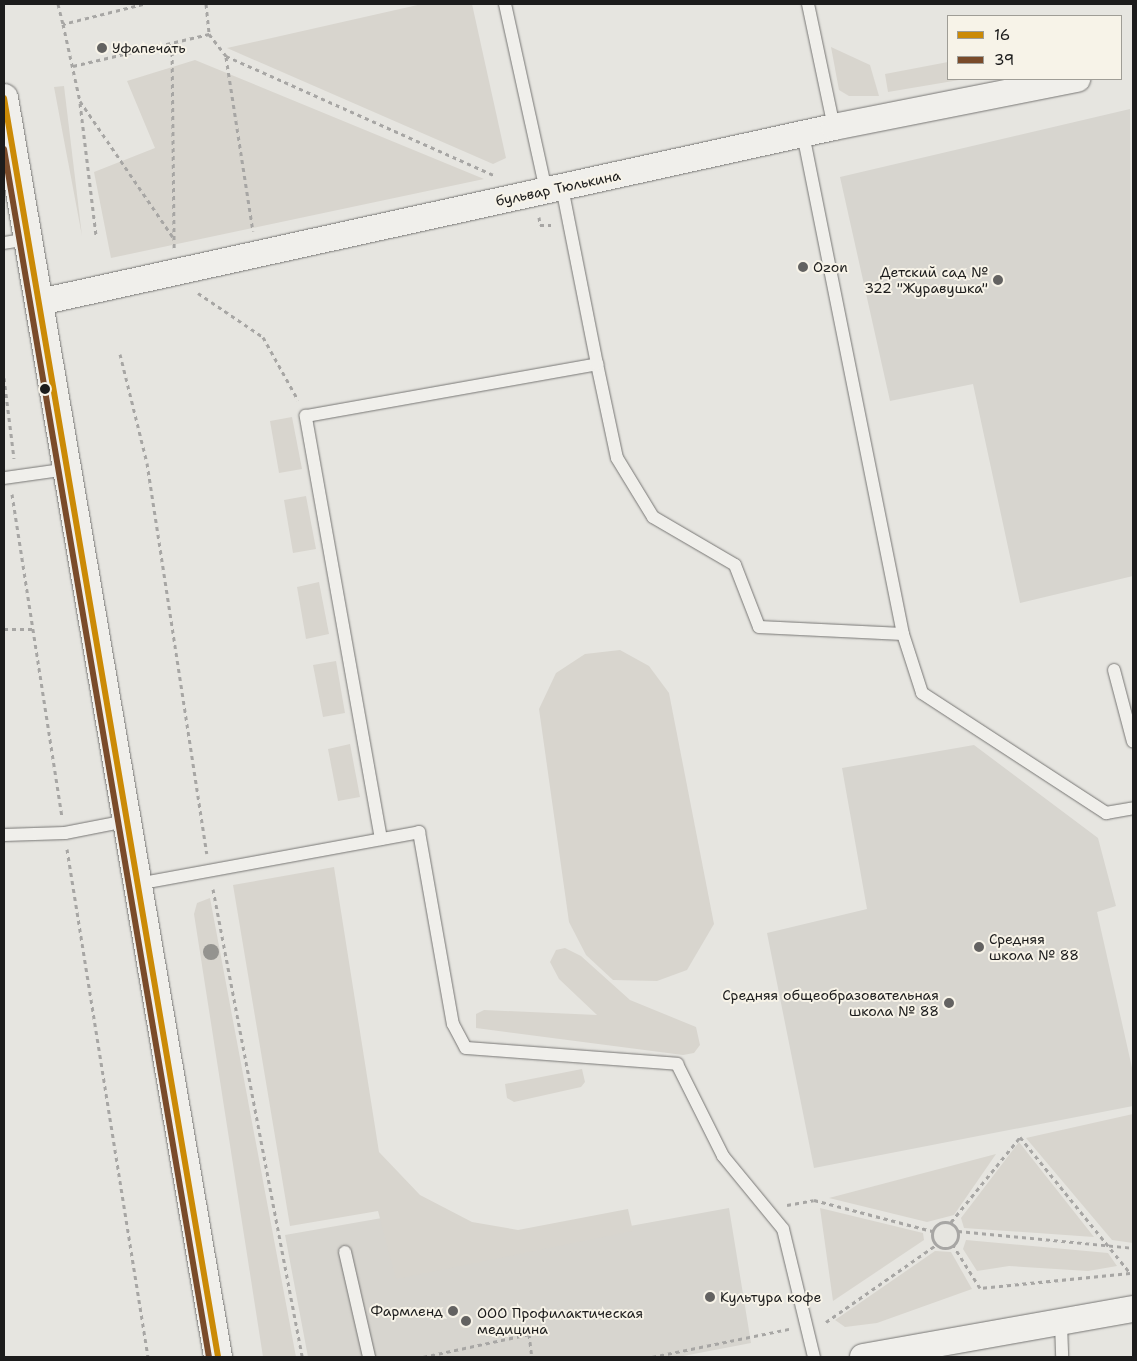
<!DOCTYPE html>
<meta charset="utf-8">
<style>
body{margin:0}
#map{position:relative;width:1137px;height:1361px;overflow:hidden;background:#e6e5e0;font-family:"Shantell Sans",sans-serif}
div>[style]{position:absolute}
.built>*{inset:0;background:#d7d5cf}
.green>*{inset:0;background:#d8d5ce}
.path>*{height:3px;margin-top:-1.5px;transform-origin:0;background:repeating-linear-gradient(90deg,#a7a6a4 0 4px,transparent 0 8px)}
.path>.ring{margin:-1.5px;padding:0;box-sizing:content-box;background:none;border:3px solid #a7a6a4;border-radius:50%}
.roads{filter:drop-shadow(0 0 1px #777674) drop-shadow(0 0 1px #777674)}
.lane>*{height:12px;margin:-6px;padding:0 6px;transform-origin:6px;border-radius:6px;background:#f0efeb}
.street>*{height:26px;margin:-13px;padding:0 13px;transform-origin:13px;border-radius:13px;background:#f0efeb}
.secondary>*{height:28px;margin:-14px;padding:0 14px;transform-origin:14px;border-radius:14px;background:#f0efeb}
.bus-1>*{height:6px;margin:-3px;padding:0 3px;transform-origin:3px;border-radius:3px;background:#cb8a06}
.bus-2>*{height:6px;margin:-3px;padding:0 3px;transform-origin:3px;border-radius:3px;background:#7a4b2a}
.trees>*{width:16px;height:16px;margin:-8px;border-radius:50%;background:#94938f}
.dots>*{width:14px;height:14px;translate:-50% -50%;box-sizing:border-box;border:2px solid #f7f3e8;border-radius:50%}
span{translate:-50% -50%;white-space:nowrap;text-align:center;line-height:1.15;-webkit-text-stroke:4px #f7f3e8;paint-order:stroke}
.poi-label{font-size:14px;color:#1c1c1c}
.left{translate:0 -50%;text-align:left}
.right{translate:-100% -50%;text-align:right}
.street-label{font-size:14px;color:#1c1c1c}
.frame{position:absolute;inset:0;border:5px solid #1c1c1c;pointer-events:none}
.legend{position:absolute;left:947px;top:15px;width:175px;height:65px;box-sizing:border-box;background:#f7f3e8;border:1px solid #9f9d96;margin:0;padding:6px 9px;list-style:none;font-size:15px;color:#1c1c1c}
.legend li{display:flex;align-items:center;gap:10px;height:25px}
.legend b{width:25px;border:1px solid #9f9d96}
</style>
<div id="map">
<div class="built">
<i style="clip-path:polygon(1130px 109px,1133px 576px,1020px 603px,973px 384px,890px 401px,840px 177px)"></i>
<i style="clip-path:polygon(974px 745px,1098px 838px,1116px 906px,1097px 912px,1133px 1072px,1133px 1106px,814px 1168px,767px 933px,867px 909px,842px 768px)"></i>
<i style="clip-path:polygon(729px 1208px,751px 1343px,678px 1357px,308px 1357px,285px 1235px,382px 1218px,400px 1268px)"></i>
</div>
<div class="green">
<i style="clip-path:polygon(422px 4px,472px 4px,506px 158px,493px 164px,227px 48px)"></i>
<i style="clip-path:polygon(831px 47px,870px 65px,879px 96px,849px 96px,839px 90px)"></i>
<i style="clip-path:polygon(195px 60px,484px 179px,111px 258px,94px 172px,155px 148px,127px 81px)"></i>
<i style="clip-path:polygon(948px 62px,948px 79px,965px 79px,888px 92px,885px 74px)"></i>
<i style="clip-path:polygon(64px 86px,82px 236px,54px 87px)"></i>
<i style="clip-path:polygon(292px 417px,302px 469px,279px 473px,270px 421px)"></i>
<i style="clip-path:polygon(306px 496px,316px 549px,293px 553px,284px 500px)"></i>
<i style="clip-path:polygon(319px 582px,329px 634px,306px 639px,297px 587px)"></i>
<i style="clip-path:polygon(620px 650px,649px 666px,669px 693px,714px 924px,687px 970px,657px 981px,613px 980px,586px 955px,569px 922px,539px 709px,556px 673px,585px 654px)"></i>
<i style="clip-path:polygon(336px 661px,345px 713px,323px 717px,313px 665px)"></i>
<i style="clip-path:polygon(350px 744px,360px 797px,338px 801px,328px 749px)"></i>
<i style="clip-path:polygon(334px 867px,379px 1152px,420px 1195px,472px 1222px,518px 1230px,628px 1209px,633px 1231px,396px 1279px,378px 1211px,290px 1226px,233px 885px)"></i>
<i style="clip-path:polygon(210px 898px,296px 1357px,263px 1357px,194px 914px,197px 903px)"></i>
<i style="clip-path:polygon(565px 948px,581px 956px,630px 1000px,696px 1027px,700px 1045px,694px 1053px,683px 1055px,476px 1028px,476px 1014px,484px 1010px,597px 1015px,559px 979px,550px 962px,556px 950px)"></i>
<i style="clip-path:polygon(582px 1069px,585px 1082px,581px 1087px,514px 1102px,507px 1098px,505px 1084px)"></i>
<i style="clip-path:polygon(1133px 1114px,1133px 1243px,1112px 1240px,1026px 1138px)"></i>
<i style="clip-path:polygon(1019px 1142px,1094px 1237px,964px 1228px,961px 1218px)"></i>
<i style="clip-path:polygon(996px 1154px,954px 1215px,927px 1222px,829px 1198px)"></i>
<i style="clip-path:polygon(820px 1208px,923px 1233px,924px 1240px,833px 1301px)"></i>
<i style="clip-path:polygon(966px 1240px,1108px 1253px,1117px 1266px,1088px 1271px,1009px 1266px,977px 1271px,963px 1249px)"></i>
<i style="clip-path:polygon(935px 1251px,951px 1252px,972px 1289px,877px 1323px,845px 1327px,835px 1320px)"></i>
</div>
<div class="path">
<i style="left:58px;top:4px;width:21px;rotate:76deg"></i>
<i style="left:143px;top:4px;width:82px;rotate:166deg"></i>
<i style="left:63px;top:24px;width:79px;rotate:77.6deg"></i>
<i style="left:80px;top:101px;width:167px;rotate:55.7deg"></i>
<i style="left:206px;top:4px;width:30px;rotate:84deg"></i>
<i style="left:209px;top:34px;width:28px;rotate:52deg"></i>
<i style="left:226px;top:56px;width:295px;rotate:24deg"></i>
<i style="left:172px;top:44px;width:204px;rotate:89.4deg"></i>
<i style="left:226px;top:57px;width:176px;rotate:81.2deg"></i>
<i style="left:73px;top:66px;width:140px;rotate:-13.2deg"></i>
<i style="left:80px;top:103px;width:134px;rotate:83.1deg"></i>
<i style="left:539px;top:217px;width:8px;rotate:83deg"></i>
<i style="left:540px;top:225px;width:11px"></i>
<i style="left:198px;top:293px;width:78px;rotate:34.1deg"></i>
<i style="left:263px;top:337px;width:72px;rotate:60.9deg"></i>
<i style="left:120px;top:354px;width:112px;rotate:76.1deg"></i>
<i style="left:147px;top:463px;width:395px;rotate:81.3deg"></i>
<i style="left:4px;top:378px;width:81px;rotate:82.9deg"></i>
<i style="left:12px;top:494px;width:326px;rotate:81.2deg"></i>
<i style="left:4px;top:629px;width:29px"></i>
<i style="left:67px;top:849px;width:514px;rotate:80.94deg"></i>
<i style="left:213px;top:889px;width:476px;rotate:79.2deg"></i>
<i style="left:787px;top:1205px;width:27px;rotate:-10deg"></i>
<i style="left:814px;top:1200px;width:122px;rotate:14.7deg"></i>
<i class="ring" style="left:932px;top:1222px;width:23px;height:23px"></i>
<i style="left:951px;top:1222px;width:109px;rotate:-50.9deg"></i>
<i style="left:1020px;top:1137px;width:175px;rotate:51deg"></i>
<i style="left:1130px;top:1273px;width:151px;rotate:174.3deg"></i>
<i style="left:980px;top:1288px;width:51px;rotate:-122.1deg"></i>
<i style="left:958px;top:1231px;width:176px;rotate:5.5deg"></i>
<i style="left:826px;top:1322px;width:134px;rotate:-35deg"></i>
<i style="left:423px;top:1357px;width:108px;rotate:-12.2deg"></i>
<i style="left:529px;top:1334px;width:23px;rotate:83deg"></i>
<i style="left:652px;top:1357px;width:140px;rotate:-11.6deg"></i>
</div>
<div class="roads">
<div class="lane">
<i style="left:505px;top:4px;width:191px;rotate:77.6deg"></i>
<i style="left:808px;top:4px;width:126px;rotate:78.1deg"></i>
<i style="left:803px;top:134px;width:510px;rotate:78.69deg"></i>
<i style="left:4px;top:243px;width:25px;rotate:-9deg"></i>
<i style="left:597px;top:364px;width:96px;rotate:78deg"></i>
<i style="left:617px;top:458px;width:69px;rotate:58.6deg"></i>
<i style="left:653px;top:517px;width:95px;rotate:30.3deg"></i>
<i style="left:735px;top:565px;width:66px;rotate:68.8deg"></i>
<i style="left:759px;top:627px;width:144px;rotate:2.8deg"></i>
<i style="left:903px;top:634px;width:62px;rotate:72.1deg"></i>
<i style="left:922px;top:693px;width:220px;rotate:33.1deg"></i>
<i style="left:1106px;top:813px;width:27px;rotate:-10deg"></i>
<i style="left:4px;top:478px;width:65px;rotate:-8deg"></i>
<i style="left:1114px;top:670px;width:74px;rotate:75.2deg"></i>
<i style="left:4px;top:835px;width:61px;rotate:-1.9deg"></i>
<i style="left:65px;top:833px;width:63px;rotate:-11deg"></i>
<i style="left:381px;top:839px;width:430px;rotate:-100.1deg"></i>
<i style="left:306px;top:416px;width:296px;rotate:-10.1deg"></i>
<i style="left:597px;top:364px;width:180px;rotate:-101.2deg"></i>
<i style="left:137px;top:884px;width:287px;rotate:-10.4deg"></i>
<i style="left:419px;top:832px;width:195px;rotate:80deg"></i>
<i style="left:453px;top:1024px;width:27px;rotate:62deg"></i>
<i style="left:466px;top:1048px;width:212px;rotate:4.3deg"></i>
<i style="left:677px;top:1064px;width:103px;rotate:63.4deg"></i>
<i style="left:723px;top:1156px;width:94px;rotate:50.6deg"></i>
<i style="left:783px;top:1229px;width:132px;rotate:76.4deg"></i>
<i style="left:345px;top:1252px;width:108px;rotate:77.1deg"></i>
<i style="left:1061px;top:1323px;width:34px;rotate:88deg"></i>
</div>
<div class="street">
<i style="left:40px;top:302px;width:813px;rotate:-12.43deg"></i>
<i style="left:834px;top:127px;width:248px;rotate:-11.2deg"></i>
<i style="left:863px;top:1357px;width:274px;rotate:-10.1deg"></i>
</div>
<div class="secondary">
<i style="left:4px;top:98px;width:1277px;rotate:80.35deg"></i>
</div>
</div>
<div class="bus-1">
<i style="left:4px;top:98px;width:1277px;rotate:80.35deg"></i>
</div>
<div class="bus-2">
<i style="left:4px;top:149px;width:1225px;rotate:80.37deg"></i>
</div>
<div class="trees">
<i style="left:211px;top:952px"></i>
</div>
<div class="dots">
<i style="left:102px;top:48px;background:#636261"></i>
<i style="left:803px;top:267px;background:#636261"></i>
<i style="left:998px;top:280px;background:#636261"></i>
<i style="left:45px;top:389px;background:#1c1c1c"></i>
<i style="left:979px;top:947px;background:#636261"></i>
<i style="left:949px;top:1003px;background:#636261"></i>
<i style="left:710px;top:1297px;background:#636261"></i>
<i style="left:453px;top:1311px;background:#636261"></i>
<i style="left:466px;top:1321px;background:#636261"></i>
</div>
<div class="poi-label">
<span class="left" style="left:112px;top:48px">Уфапечать</span>
<span class="left" style="left:813px;top:267px">Ozon</span>
<span class="right" style="left:988px;top:280px">Детский сад №<br>322 "Журавушка"</span>
<span class="left" style="left:989px;top:947px">Средняя<br>школа № 88</span>
<span class="right" style="left:939px;top:1003px">Средняя общеобразовательная<br>школа № 88</span>
<span class="left" style="left:720px;top:1297px">Культура кофе</span>
<span class="right" style="left:443px;top:1311px">Фармленд</span>
<span class="left" style="left:477px;top:1321px">ООО Профилактическая<br>медицина</span>
</div>
<div class="street-label">
<span style="left:558px;top:188px;rotate:-12deg">бульвар Тюлькина</span>
</div>
<div class="frame"></div>
<ul class="legend">
<li><b style="height:6px;background:#cb8a06"></b>16</li>
<li><b style="height:6px;background:#7a4b2a"></b>39</li>
</ul>
</div>
